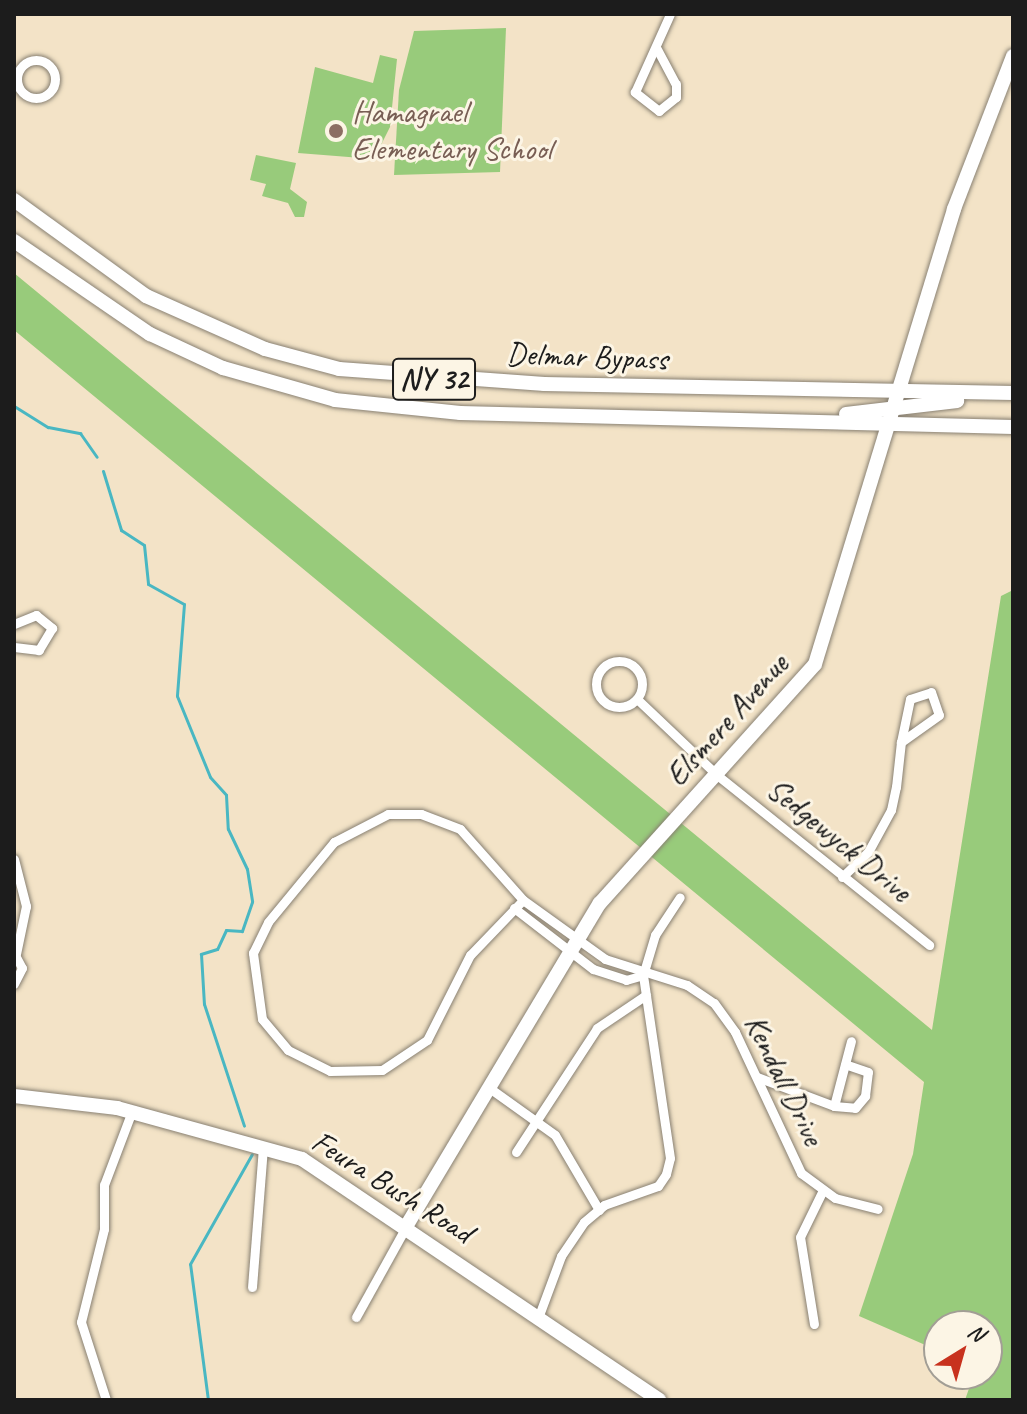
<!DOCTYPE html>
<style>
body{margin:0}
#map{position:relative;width:1027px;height:1414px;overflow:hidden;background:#f3e3c7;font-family:Caveat,sans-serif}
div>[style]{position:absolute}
.green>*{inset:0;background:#98cb7b}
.stream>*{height:3px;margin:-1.5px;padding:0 1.5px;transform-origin:1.5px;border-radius:1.5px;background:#49b7c2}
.roads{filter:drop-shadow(0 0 2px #888072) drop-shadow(0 0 2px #888072)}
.minor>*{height:9px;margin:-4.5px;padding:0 4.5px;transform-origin:4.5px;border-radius:4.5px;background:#fff}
.minor>.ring{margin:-4.5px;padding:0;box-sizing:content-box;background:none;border:9px solid #fff;border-radius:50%}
.secondary>*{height:14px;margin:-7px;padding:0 7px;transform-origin:7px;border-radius:7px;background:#fff}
.primary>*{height:14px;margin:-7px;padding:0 7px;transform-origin:7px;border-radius:7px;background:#fff}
.dots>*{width:22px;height:22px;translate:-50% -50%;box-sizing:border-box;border:4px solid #fcf5e5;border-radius:50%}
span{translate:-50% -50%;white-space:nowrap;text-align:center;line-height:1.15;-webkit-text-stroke:6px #fcf5e5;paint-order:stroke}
.shield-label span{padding:2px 6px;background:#fcf5e5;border:2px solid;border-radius:6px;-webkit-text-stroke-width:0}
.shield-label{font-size:30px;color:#1c1c1c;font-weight:700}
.education-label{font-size:32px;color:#785e54}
.left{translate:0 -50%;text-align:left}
.street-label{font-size:32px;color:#1c1c1c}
.frame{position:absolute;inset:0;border:16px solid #1c1c1c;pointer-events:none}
.north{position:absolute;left:923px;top:1310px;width:80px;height:80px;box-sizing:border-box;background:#fcf5e5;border:2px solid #a29e95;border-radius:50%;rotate:37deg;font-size:22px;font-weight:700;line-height:32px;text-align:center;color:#1c1c1c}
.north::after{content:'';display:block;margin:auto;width:28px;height:36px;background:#c8321e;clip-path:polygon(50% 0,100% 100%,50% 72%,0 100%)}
</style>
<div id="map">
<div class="green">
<i style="clip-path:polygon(506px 28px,500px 172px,394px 175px,399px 90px,414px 31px)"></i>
<i style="clip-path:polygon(380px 55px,397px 59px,390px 127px,374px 159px,298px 153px,315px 67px,373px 83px)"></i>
<i style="clip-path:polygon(256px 155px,296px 163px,290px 189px,307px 202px,304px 217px,295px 217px,288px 203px,262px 196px,266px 184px,250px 180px)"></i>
<i style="clip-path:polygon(14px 273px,932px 1030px,1001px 596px,1013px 590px,1013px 1400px,965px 1400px,974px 1374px,987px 1374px,987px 1326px,939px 1326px,939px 1351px,859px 1316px,913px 1154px,924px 1082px,14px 330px)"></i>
</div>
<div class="stream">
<i style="left:14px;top:406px;width:40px;rotate:32deg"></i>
<i style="left:48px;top:427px;width:33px;rotate:11deg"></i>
<i style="left:80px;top:433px;width:29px;rotate:55deg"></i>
<i style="left:103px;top:471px;width:62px;rotate:73deg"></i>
<i style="left:121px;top:530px;width:27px;rotate:33deg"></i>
<i style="left:144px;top:545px;width:39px;rotate:84deg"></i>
<i style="left:148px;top:584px;width:41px;rotate:29.1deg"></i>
<i style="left:184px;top:604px;width:92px;rotate:94.4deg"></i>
<i style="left:177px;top:696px;width:87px;rotate:67.8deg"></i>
<i style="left:210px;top:777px;width:24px;rotate:48deg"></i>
<i style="left:226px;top:795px;width:34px;rotate:87deg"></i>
<i style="left:228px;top:829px;width:44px;rotate:64.6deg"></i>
<i style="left:247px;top:869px;width:33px;rotate:81deg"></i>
<i style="left:252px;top:902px;width:31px;rotate:109deg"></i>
<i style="left:242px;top:931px;width:16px;rotate:-176deg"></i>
<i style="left:226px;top:930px;width:21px;rotate:115deg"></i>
<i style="left:217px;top:949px;width:17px;rotate:163deg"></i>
<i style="left:201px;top:954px;width:50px;rotate:86.6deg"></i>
<i style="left:204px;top:1004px;width:128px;rotate:71.8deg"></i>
<i style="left:208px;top:1400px;width:137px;rotate:-97.5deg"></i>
<i style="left:190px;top:1264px;width:126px;rotate:-60.6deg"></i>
</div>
<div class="roads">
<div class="minor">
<i style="left:657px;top:49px;width:40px;rotate:62deg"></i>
<i style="left:676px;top:84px;width:13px;rotate:90deg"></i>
<i style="left:676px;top:97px;width:22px;rotate:141deg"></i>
<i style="left:659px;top:111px;width:31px;rotate:-142deg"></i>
<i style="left:635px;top:92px;width:85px;rotate:-65.8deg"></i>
<i class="ring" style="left:17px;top:60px;width:29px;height:29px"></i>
<i style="left:14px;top:624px;width:24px;rotate:-22deg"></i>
<i style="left:36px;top:615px;width:21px;rotate:39deg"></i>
<i style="left:52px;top:628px;width:26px;rotate:121deg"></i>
<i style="left:39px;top:650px;width:25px;rotate:-173deg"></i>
<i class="ring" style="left:596px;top:661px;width:37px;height:37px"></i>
<i style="left:637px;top:699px;width:110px;rotate:43.5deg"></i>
<i style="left:717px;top:775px;width:272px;rotate:38.7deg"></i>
<i style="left:388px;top:814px;width:33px"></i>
<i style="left:421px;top:814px;width:42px;rotate:21deg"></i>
<i style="left:460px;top:829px;width:95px;rotate:48.4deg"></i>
<i style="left:523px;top:900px;width:76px;rotate:133.9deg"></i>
<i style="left:470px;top:955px;width:95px;rotate:116.8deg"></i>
<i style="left:427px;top:1040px;width:54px;rotate:146.3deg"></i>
<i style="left:382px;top:1070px;width:52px;rotate:178.9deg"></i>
<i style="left:330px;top:1071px;width:47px;rotate:-153.4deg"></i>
<i style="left:288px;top:1050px;width:40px;rotate:-130deg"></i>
<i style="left:262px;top:1019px;width:67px;rotate:-97.8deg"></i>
<i style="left:253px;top:953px;width:34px;rotate:-64deg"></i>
<i style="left:268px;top:922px;width:104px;rotate:-50.5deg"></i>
<i style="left:334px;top:842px;width:61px;rotate:-27.4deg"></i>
<i style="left:14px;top:859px;width:49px;rotate:75.7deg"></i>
<i style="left:26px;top:906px;width:49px;rotate:101.8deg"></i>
<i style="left:842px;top:877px;width:36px;rotate:-44deg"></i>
<i style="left:868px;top:852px;width:48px;rotate:-61.3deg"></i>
<i style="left:891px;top:810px;width:24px;rotate:-78deg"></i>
<i style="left:896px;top:787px;width:45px;rotate:-83.7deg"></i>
<i style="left:901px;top:742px;width:44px;rotate:-78.2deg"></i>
<i style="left:910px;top:699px;width:22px;rotate:-18deg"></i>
<i style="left:931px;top:692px;width:24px;rotate:71deg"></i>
<i style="left:939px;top:715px;width:47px;rotate:144.6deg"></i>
<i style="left:523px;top:900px;width:101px;rotate:35.7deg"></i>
<i style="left:605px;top:959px;width:86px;rotate:17.6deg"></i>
<i style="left:687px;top:985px;width:32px;rotate:34deg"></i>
<i style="left:714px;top:1003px;width:36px;rotate:54deg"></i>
<i style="left:735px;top:1032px;width:156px;rotate:64.9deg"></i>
<i style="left:801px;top:1173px;width:42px;rotate:36.3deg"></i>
<i style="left:835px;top:1198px;width:44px;rotate:14.3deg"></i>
<i style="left:514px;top:908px;width:100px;rotate:37.7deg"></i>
<i style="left:593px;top:969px;width:35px;rotate:18deg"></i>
<i style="left:626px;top:980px;width:18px;rotate:-16deg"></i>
<i style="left:14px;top:953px;width:17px;rotate:62deg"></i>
<i style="left:22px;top:968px;width:18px;rotate:117deg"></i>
<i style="left:757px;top:1077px;width:82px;rotate:20.6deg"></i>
<i style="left:834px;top:1106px;width:67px;rotate:-75.3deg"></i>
<i style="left:488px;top:1087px;width:82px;rotate:35.6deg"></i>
<i style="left:555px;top:1135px;width:87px;rotate:59.6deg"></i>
<i style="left:834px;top:1106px;width:21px;rotate:5deg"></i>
<i style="left:855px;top:1108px;width:16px;rotate:-50deg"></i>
<i style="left:865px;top:1096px;width:24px;rotate:-83deg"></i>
<i style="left:868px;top:1072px;width:24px;rotate:-161deg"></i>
<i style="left:516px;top:1152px;width:148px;rotate:-56.8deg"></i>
<i style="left:597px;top:1028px;width:59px;rotate:-34deg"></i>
<i style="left:252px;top:1287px;width:141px;rotate:-85.5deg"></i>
<i style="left:356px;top:1317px;width:105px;rotate:-61deg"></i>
<i style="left:538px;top:1318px;width:66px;rotate:-69.6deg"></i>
<i style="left:561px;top:1256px;width:41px;rotate:-55.9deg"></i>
<i style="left:584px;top:1222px;width:26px;rotate:-40deg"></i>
<i style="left:604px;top:1205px;width:57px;rotate:-19.4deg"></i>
<i style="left:658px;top:1186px;width:14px;rotate:-56deg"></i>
<i style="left:666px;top:1174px;width:16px;rotate:-76deg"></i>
<i style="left:670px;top:1158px;width:185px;rotate:-98.4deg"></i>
<i style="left:643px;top:975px;width:42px;rotate:-73.3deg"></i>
<i style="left:655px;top:935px;width:45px;rotate:-56.7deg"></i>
<i style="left:814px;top:1324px;width:88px;rotate:-99.1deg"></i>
<i style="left:800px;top:1237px;width:52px;rotate:-63.9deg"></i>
<i style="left:106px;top:1400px;width:82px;rotate:-107.8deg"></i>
<i style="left:81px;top:1322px;width:96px;rotate:-76.1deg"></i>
<i style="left:104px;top:1229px;width:44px;rotate:-90deg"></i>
<i style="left:104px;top:1185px;width:79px;rotate:-69.3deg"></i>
</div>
<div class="secondary">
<i style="left:14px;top:1096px;width:104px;rotate:6.6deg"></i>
<i style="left:117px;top:1108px;width:192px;rotate:15.4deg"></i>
<i style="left:302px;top:1159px;width:431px;rotate:34deg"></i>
<i style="left:407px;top:1225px;width:375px;rotate:-59.1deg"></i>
<i style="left:600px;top:903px;width:321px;rotate:-48deg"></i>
<i style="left:815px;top:664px;width:476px;rotate:-73deg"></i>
<i style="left:954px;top:209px;width:164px;rotate:-68.9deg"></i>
</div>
<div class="primary">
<i style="left:14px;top:200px;width:163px;rotate:36deg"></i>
<i style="left:146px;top:296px;width:130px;rotate:24deg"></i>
<i style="left:265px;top:349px;width:77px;rotate:15.1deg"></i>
<i style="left:339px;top:369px;width:206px;rotate:4.2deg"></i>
<i style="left:544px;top:384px;width:469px;rotate:1.1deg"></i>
<i style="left:14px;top:241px;width:165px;rotate:34.4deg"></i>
<i style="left:150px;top:334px;width:81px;rotate:25deg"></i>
<i style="left:223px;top:368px;width:116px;rotate:15.9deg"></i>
<i style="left:335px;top:400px;width:126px;rotate:5.9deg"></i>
<i style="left:460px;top:413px;width:553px;rotate:1.45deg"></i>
<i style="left:846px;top:414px;width:112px;rotate:-6.7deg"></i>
</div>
</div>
<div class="dots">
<i style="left:336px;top:131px;background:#8d6e63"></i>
</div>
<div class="shield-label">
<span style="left:434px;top:379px">NY 32</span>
</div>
<div class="education-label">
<span class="left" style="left:352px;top:131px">Hamagrael<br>Elementary School</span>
</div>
<div class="street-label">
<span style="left:587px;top:357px;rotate:2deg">Delmar Bypass</span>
<span style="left:727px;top:720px;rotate:-48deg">Elsmere Avenue</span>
<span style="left:839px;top:840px;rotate:39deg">Sedgewyck Drive</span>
<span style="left:784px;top:1080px;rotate:64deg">Kendall Drive</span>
<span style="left:392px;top:1187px;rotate:32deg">Feura Bush Road</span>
</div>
<div class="frame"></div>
<div class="north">N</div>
</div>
